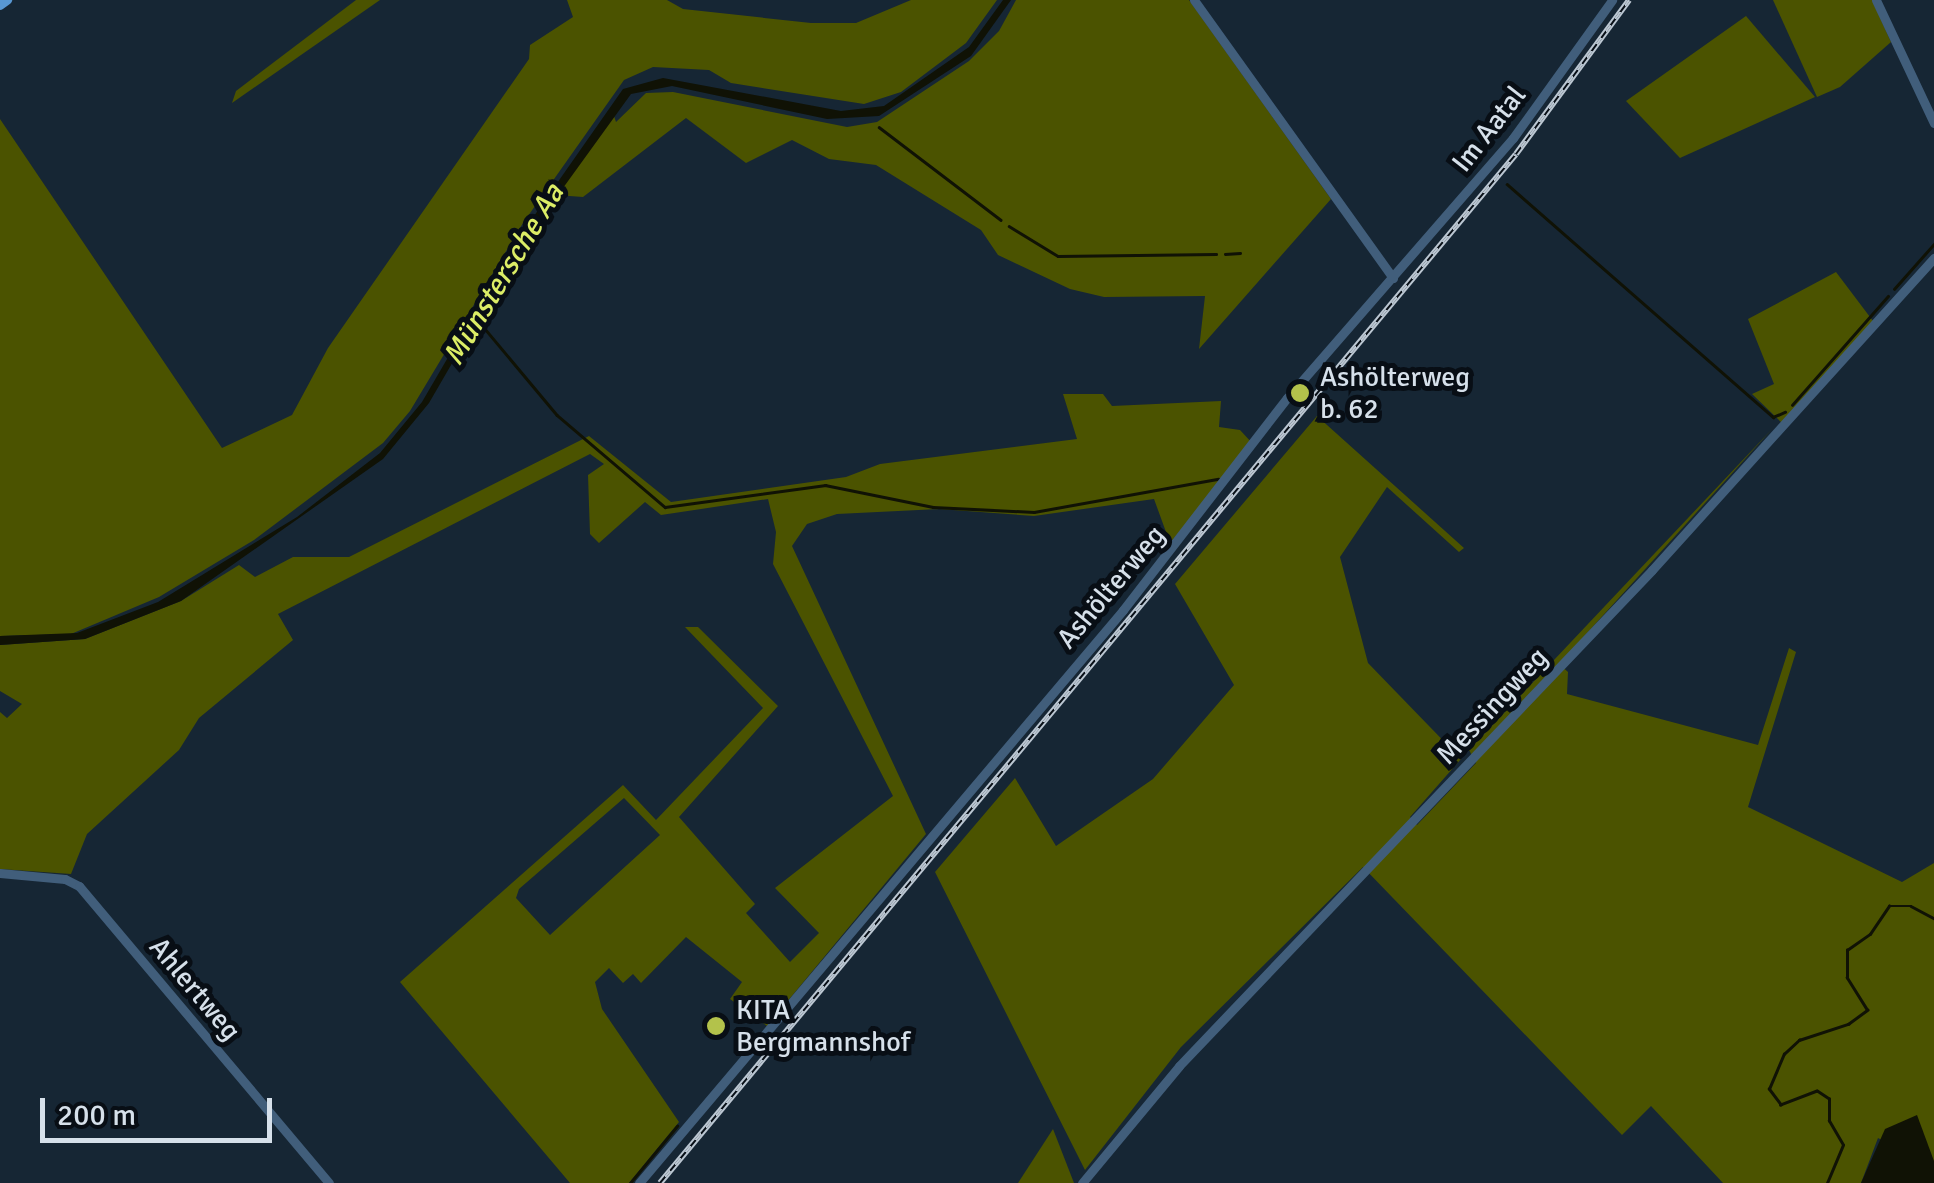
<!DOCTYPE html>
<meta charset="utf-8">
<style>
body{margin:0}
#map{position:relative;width:1934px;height:1183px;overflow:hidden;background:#162634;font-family:Signika,sans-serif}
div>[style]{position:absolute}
.green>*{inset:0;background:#4b5300}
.water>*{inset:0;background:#101205}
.stream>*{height:2.5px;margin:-1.25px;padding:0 1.25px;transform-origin:1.25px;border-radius:1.25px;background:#101205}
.minor>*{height:9px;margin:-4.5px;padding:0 4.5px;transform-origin:4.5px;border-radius:4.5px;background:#415e7b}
.major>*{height:10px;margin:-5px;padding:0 5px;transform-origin:5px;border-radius:5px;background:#5897d2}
.rail>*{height:6px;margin-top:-3px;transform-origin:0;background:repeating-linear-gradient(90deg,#080e15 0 8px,#bcc7d2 0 16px);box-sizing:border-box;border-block:2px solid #bcc7d2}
.dots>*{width:28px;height:28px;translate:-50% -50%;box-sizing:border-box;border:5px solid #080e15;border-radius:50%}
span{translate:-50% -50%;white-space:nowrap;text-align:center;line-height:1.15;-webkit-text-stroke:10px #080e15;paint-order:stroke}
.street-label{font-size:28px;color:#d6e0ea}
.poi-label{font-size:28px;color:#d6e0ea}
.left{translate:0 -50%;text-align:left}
.water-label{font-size:30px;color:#dced66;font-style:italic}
.scale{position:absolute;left:40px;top:1098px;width:232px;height:45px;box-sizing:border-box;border:5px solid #d6e0ea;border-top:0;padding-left:12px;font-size:30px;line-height:35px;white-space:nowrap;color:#d6e0ea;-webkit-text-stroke:8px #080e15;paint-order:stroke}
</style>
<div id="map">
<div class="green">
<i style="clip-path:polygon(356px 0,380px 0,232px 103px,236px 91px)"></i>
<i style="clip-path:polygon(567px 0,667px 0,683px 9px,811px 23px,856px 23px,911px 0,997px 0,966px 43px,901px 92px,864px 104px,731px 83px,709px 70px,653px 67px,624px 80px,523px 223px,410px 411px,383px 443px,254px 540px,159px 597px,71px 634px,0 636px,0 119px,222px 448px,292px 415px,328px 348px,529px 59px,530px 45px,573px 17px)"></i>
<i style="clip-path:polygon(1016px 0,1189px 0,1331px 199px,1199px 349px,1205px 296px,1104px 297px,1070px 289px,998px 255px,981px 230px,876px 165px,829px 159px,792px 140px,746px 163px,686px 118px,583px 197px,556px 195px,613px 113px,616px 122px,646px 93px,673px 92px,847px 127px,877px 122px,969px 61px,999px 31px)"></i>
<i style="clip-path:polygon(1773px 0,1872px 0,1891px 42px,1840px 87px,1817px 97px)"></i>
<i style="clip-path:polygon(1746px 16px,1815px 97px,1680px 158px,1626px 101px)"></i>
<i style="clip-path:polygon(1836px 272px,1873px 321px,1782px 423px,1752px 394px,1774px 384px,1748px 319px)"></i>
<i style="clip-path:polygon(evenodd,1063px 394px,1103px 394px,1112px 406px,1221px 401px,1219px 427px,1240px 430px,1253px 444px,1170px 543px,1154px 499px,1034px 516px,939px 509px,837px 514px,807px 524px,792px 546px,926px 834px,767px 1026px,730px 999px,742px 982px,686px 937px,641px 983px,633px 974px,623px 983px,609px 968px,595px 982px,602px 1009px,679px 1122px,629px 1183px,570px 1183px,400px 982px,623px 785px,656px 820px,763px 708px,685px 627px,698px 627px,778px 706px,679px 817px,755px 904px,746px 913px,790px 962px,819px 933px,775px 888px,893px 796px,773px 564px,776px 532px,768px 499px,661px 515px,645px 502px,599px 543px,590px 534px,588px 475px,604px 464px,590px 454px,278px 614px,293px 640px,199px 718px,179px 750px,87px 834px,71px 874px,0 869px,0 712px,7px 718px,22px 704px,0 691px,0 645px,85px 639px,181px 601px,239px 565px,255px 577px,293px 557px,349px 557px,589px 436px,671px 502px,846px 477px,880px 464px,1077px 439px,1063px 394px,624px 798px,660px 835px,550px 935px,516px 898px,519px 889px,624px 798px)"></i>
<i style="clip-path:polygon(1317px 416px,1464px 548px,1459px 552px,1387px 487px,1340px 557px,1368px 663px,1461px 759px,1410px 817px,1417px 825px,1476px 763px,1469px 750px,1773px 428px,1559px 664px,1568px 672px,1567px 694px,1758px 745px,1789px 648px,1796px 652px,1748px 807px,1902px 882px,1934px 863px,1934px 1167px,1878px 1138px,1861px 1183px,1723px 1183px,1651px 1106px,1622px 1135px,1363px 867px,1181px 1047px,1085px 1170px,935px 872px,1015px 778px,1056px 846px,1153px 779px,1234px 685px,1175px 584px)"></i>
<i style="clip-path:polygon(1053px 1129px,1074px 1183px,1018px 1183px)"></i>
</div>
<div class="water">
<i style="clip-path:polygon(1003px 0,1011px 0,971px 56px,879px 116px,827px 119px,672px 86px,631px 94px,516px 253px,429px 403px,383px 459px,181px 601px,85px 639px,0 645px,0 636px,77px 633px,158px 602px,297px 517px,380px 453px,422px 402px,513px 246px,623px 89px,663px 78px,841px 111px,884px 106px,969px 47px)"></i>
<i style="clip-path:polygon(1917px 1115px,1934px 1161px,1934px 1183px,1861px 1183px,1885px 1129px)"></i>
</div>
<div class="stream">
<i style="left:879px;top:127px;width:153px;rotate:37.3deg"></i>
<i style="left:1507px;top:184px;width:354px;rotate:41.2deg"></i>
<i style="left:1773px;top:417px;width:13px;rotate:-23deg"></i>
<i style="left:1009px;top:226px;width:57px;rotate:31.5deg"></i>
<i style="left:1058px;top:256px;width:158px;rotate:-0.7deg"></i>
<i style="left:1225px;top:254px;width:15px;rotate:-4deg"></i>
<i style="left:1894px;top:289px;width:60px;rotate:-48.4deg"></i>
<i style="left:476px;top:318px;width:126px;rotate:50.1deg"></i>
<i style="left:557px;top:415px;width:142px;rotate:40.4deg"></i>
<i style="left:665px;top:507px;width:162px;rotate:-7.8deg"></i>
<i style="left:825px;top:485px;width:110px;rotate:11.5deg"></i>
<i style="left:933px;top:507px;width:101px;rotate:2.8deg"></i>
<i style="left:1034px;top:512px;width:187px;rotate:-10.2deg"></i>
<i style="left:1325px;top:365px;width:8px;rotate:40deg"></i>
<i style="left:1341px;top:379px;width:5px;rotate:37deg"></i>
<i style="left:1792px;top:405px;width:145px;rotate:-48.6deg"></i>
<i style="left:630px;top:1183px;width:74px;rotate:-50.5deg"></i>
<i style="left:1827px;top:1183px;width:41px;rotate:-67.2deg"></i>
<i style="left:1843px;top:1145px;width:28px;rotate:-120deg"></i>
<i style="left:1829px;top:1121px;width:22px;rotate:-90deg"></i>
<i style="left:1829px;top:1099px;width:14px;rotate:-146deg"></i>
<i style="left:1817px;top:1091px;width:39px;rotate:159deg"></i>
<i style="left:1781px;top:1105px;width:20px;rotate:-127deg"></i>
<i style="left:1769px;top:1089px;width:38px;rotate:-67deg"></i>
<i style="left:1784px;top:1054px;width:21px;rotate:-43deg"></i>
<i style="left:1799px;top:1040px;width:52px;rotate:-18.1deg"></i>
<i style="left:1848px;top:1024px;width:24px;rotate:-36deg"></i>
<i style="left:1867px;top:1010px;width:38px;rotate:-122deg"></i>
<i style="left:1847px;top:978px;width:28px;rotate:-90deg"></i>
<i style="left:1847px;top:950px;width:28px;rotate:-35deg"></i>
<i style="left:1870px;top:934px;width:34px;rotate:-56deg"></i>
<i style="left:1889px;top:906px;width:22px"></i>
<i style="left:1911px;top:906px;width:26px;rotate:28deg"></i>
</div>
<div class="minor">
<i style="left:1194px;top:0;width:342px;rotate:54.4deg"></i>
<i style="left:1876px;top:0;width:136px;rotate:64.8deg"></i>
<i style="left:0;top:873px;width:65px;rotate:5.3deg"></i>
<i style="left:65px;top:879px;width:16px;rotate:27deg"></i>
<i style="left:79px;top:886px;width:388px;rotate:49.9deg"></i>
<i style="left:639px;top:1183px;width:750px;rotate:-49.81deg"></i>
<i style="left:1123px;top:610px;width:268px;rotate:-52.3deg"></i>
<i style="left:1287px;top:398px;width:344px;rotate:-49deg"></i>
<i style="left:1513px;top:138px;width:170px;rotate:-54.3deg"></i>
<i style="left:1082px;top:1183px;width:152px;rotate:-50.3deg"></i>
<i style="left:1179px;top:1066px;width:685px;rotate:-46.36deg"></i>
<i style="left:1652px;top:570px;width:421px;rotate:-47.9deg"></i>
</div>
<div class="major">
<i style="left:0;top:5px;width:9px;rotate:-36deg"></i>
</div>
<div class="rail">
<i style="left:660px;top:1183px;width:1338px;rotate:-50.24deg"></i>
<i style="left:1516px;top:154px;width:191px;rotate:-53.7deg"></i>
</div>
<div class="dots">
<i style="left:1300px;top:393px;background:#b3c24b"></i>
<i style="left:716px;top:1026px;background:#b3c24b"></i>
</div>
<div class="street-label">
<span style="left:1489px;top:129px;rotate:-52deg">Im Aatal</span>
<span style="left:1111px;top:587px;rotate:-50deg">Ashölterweg</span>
<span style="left:1492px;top:706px;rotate:-47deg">Messingweg</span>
<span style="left:195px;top:989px;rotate:50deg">Ahlertweg</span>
</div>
<div class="poi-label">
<span class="left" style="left:1320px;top:393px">Ashölterweg<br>b. 62</span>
<span class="left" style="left:736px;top:1026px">KITA<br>Bergmannshof</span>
</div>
<div class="water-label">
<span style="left:504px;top:275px;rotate:-59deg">Münstersche Aa</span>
</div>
<div class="scale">200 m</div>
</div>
